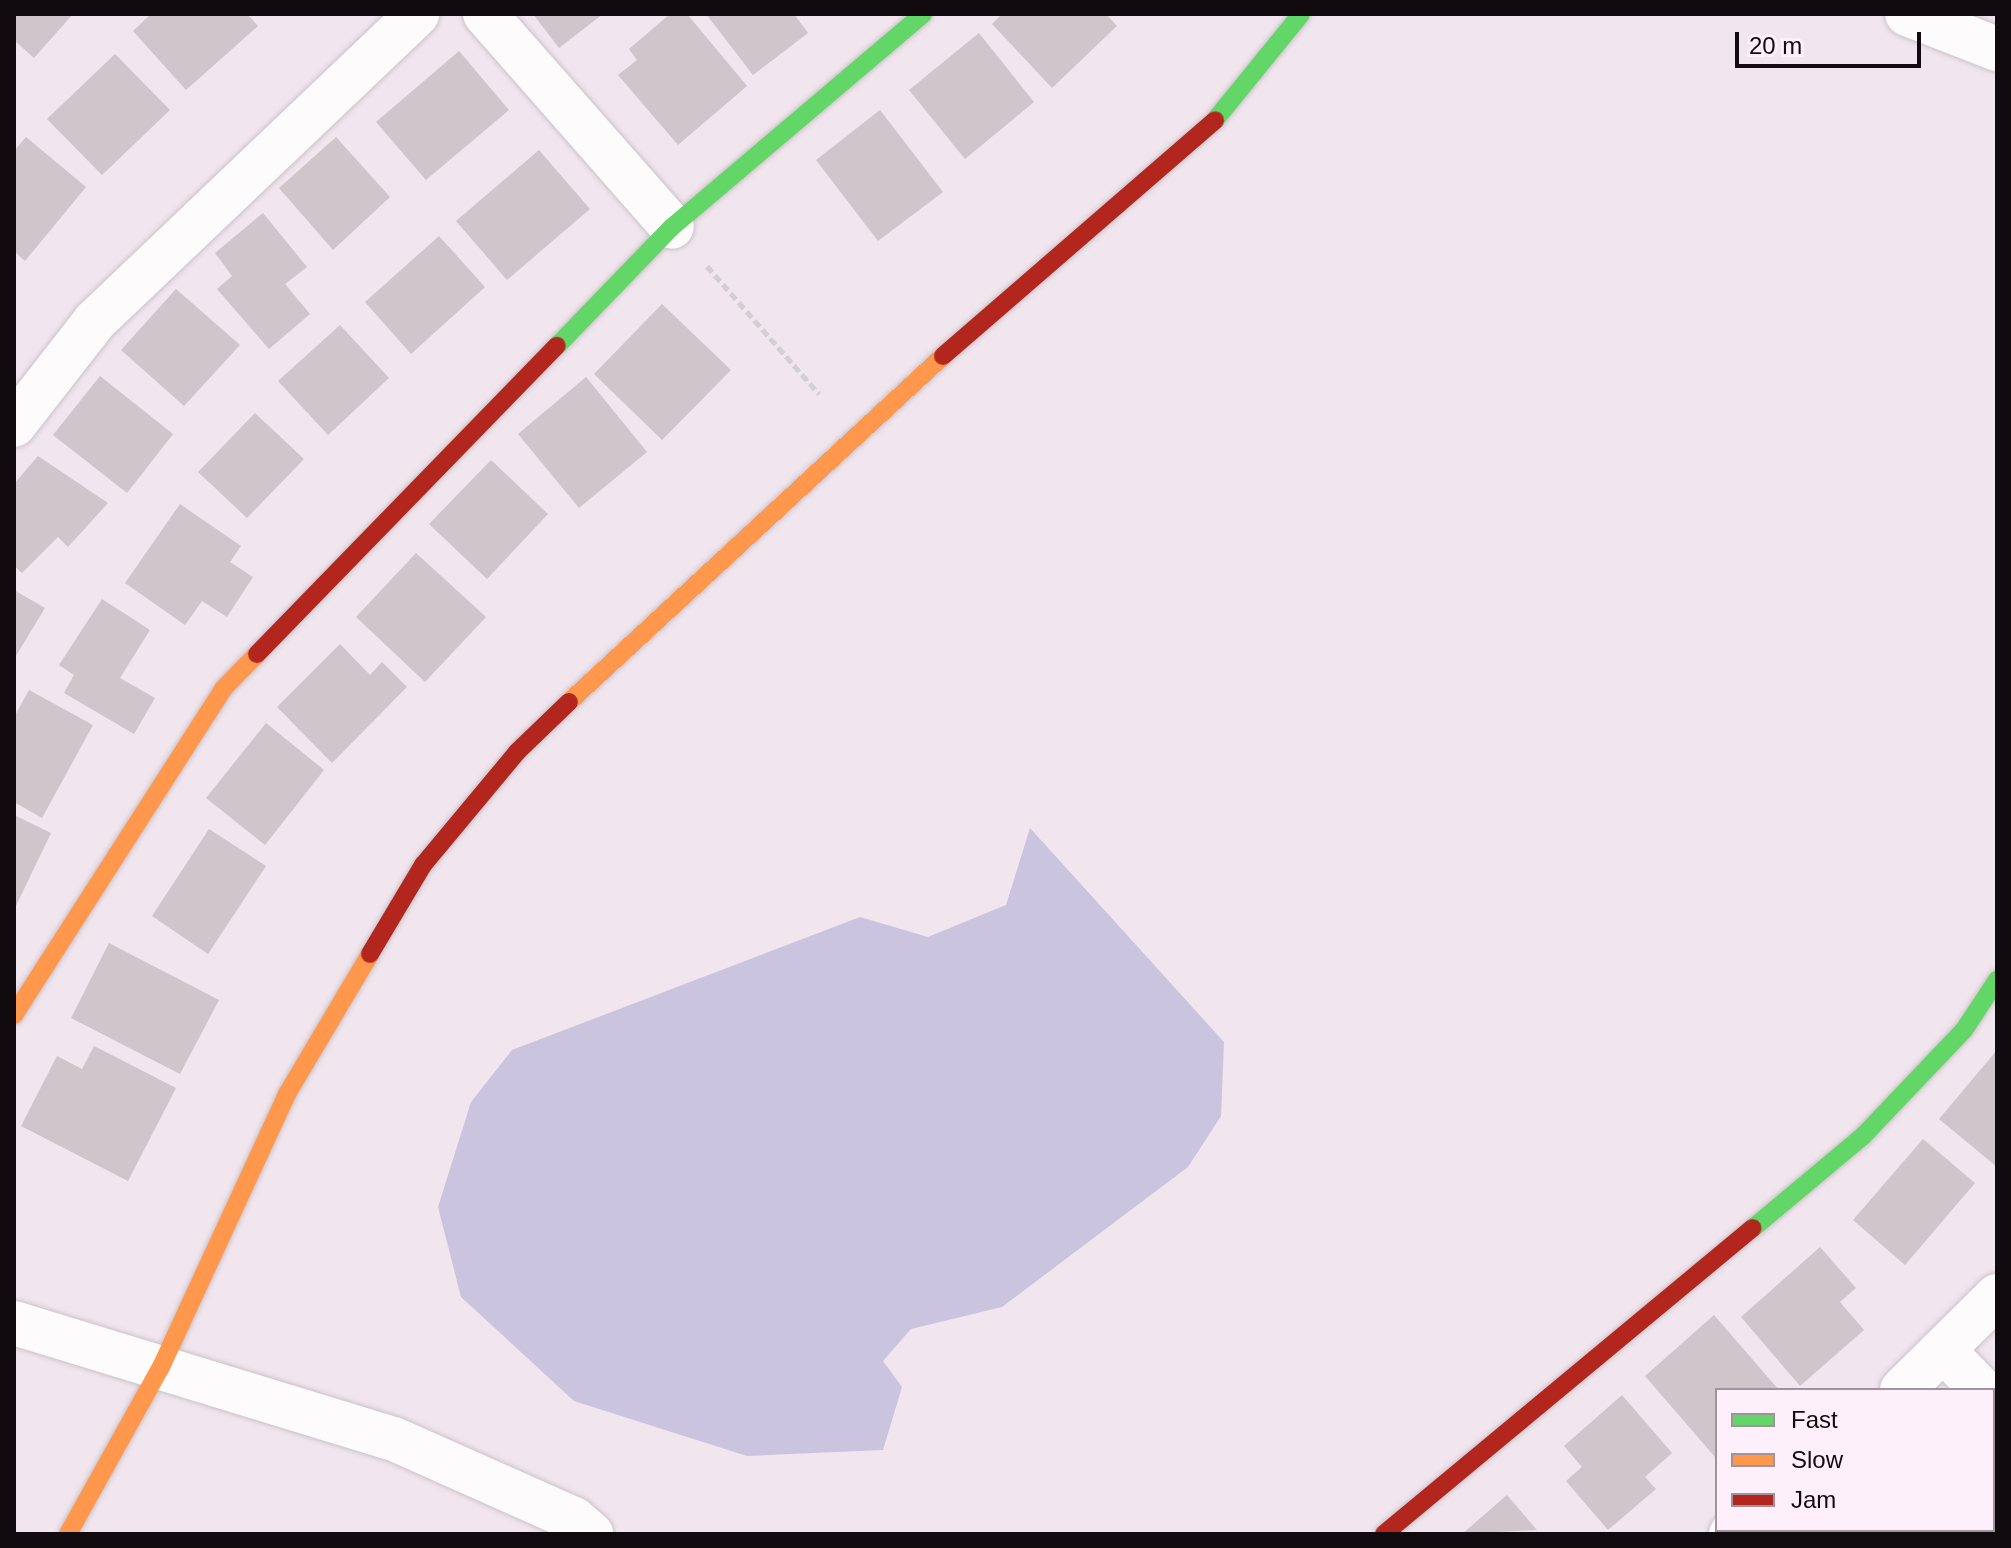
<!DOCTYPE html>
<style>
body{margin:0}
#map{position:relative;width:2011px;height:1548px;overflow:hidden;background:#f1e5ee;font-family:Helvetica,sans-serif}
div>[style]{position:absolute}
.water>*{inset:0;background:#cbc4de}
.building>*{inset:0;background:#cfc5ca}
.path>*{height:5px;margin-top:-2.5px;transform-origin:0;background:repeating-linear-gradient(90deg,#d3d0d2 0 8px,transparent 0 12px)}
.roads{filter:drop-shadow(0 0 2px #cbc2c8) drop-shadow(0 0 2px #cbc2c8)}
.street>*{height:44px;margin:-22px;padding:0 22px;transform-origin:22px;border-radius:22px;background:#fdfbfc}
.fast>*{height:18px;margin:-9px;padding:0 9px;transform-origin:9px;border-radius:9px;background:#63d668}
.slow>*{height:18px;margin:-9px;padding:0 9px;transform-origin:9px;border-radius:9px;background:#ff974d}
.jam>*{height:18px;margin:-9px;padding:0 9px;transform-origin:9px;border-radius:9px;background:#b3261e}
span{translate:-50% -50%;white-space:nowrap;text-align:center;line-height:1.15;-webkit-text-stroke:8px #fef0fa;paint-order:stroke}
.frame{position:absolute;inset:0;border:16px solid #110a0f;pointer-events:none}
.legend{position:absolute;left:1715px;top:1388px;width:280px;height:144px;box-sizing:border-box;background:#fef0fa;border:2px solid #9f949c;margin:0;padding:10px 14px;list-style:none;font-size:24px;color:#110a0f}
.legend li{display:flex;align-items:center;gap:16px;height:40px}
.legend b{width:40px;border:2px solid #9f949c}
.scale{position:absolute;left:1735px;top:32px;width:186px;height:36px;box-sizing:border-box;border:4px solid #110a0f;border-top:0;padding-left:10px;font-size:24px;line-height:28px;white-space:nowrap;color:#110a0f;-webkit-text-stroke:6px #fef0fa;paint-order:stroke}
</style>
<div id="map">
<div class="water">
<i style="clip-path:polygon(1030px 828px,1224px 1042px,1221px 1116px,1188px 1167px,1002px 1307px,911px 1329px,883px 1361px,902px 1387px,883px 1450px,747px 1456px,574px 1401px,461px 1297px,438px 1207px,471px 1102px,512px 1050px,860px 917px,928px 937px,1006px 905px)"></i>
</div>
<div class="building">
<i style="clip-path:polygon(14px 14px,73px 14px,34px 58px,14px 40px)"></i>
<i style="clip-path:polygon(151px 14px,247px 14px,258px 26px,186px 90px,133px 31px)"></i>
<i style="clip-path:polygon(533px 14px,603px 14px,559px 48px)"></i>
<i style="clip-path:polygon(670px 14px,687px 14px,747px 86px,678px 145px,618px 75px,637px 60px,629px 49px)"></i>
<i style="clip-path:polygon(706px 14px,794px 14px,808px 33px,753px 75px)"></i>
<i style="clip-path:polygon(1002px 14px,1106px 14px,1117px 26px,1052px 88px,992px 24px)"></i>
<i style="clip-path:polygon(979px 33px,1034px 102px,965px 159px,909px 90px)"></i>
<i style="clip-path:polygon(459px 51px,509px 110px,426px 180px,376px 122px)"></i>
<i style="clip-path:polygon(115px 54px,170px 110px,102px 175px,47px 119px)"></i>
<i style="clip-path:polygon(880px 110px,943px 192px,878px 241px,816px 160px)"></i>
<i style="clip-path:polygon(26px 137px,86px 187px,25px 261px,14px 251px,14px 151px)"></i>
<i style="clip-path:polygon(336px 137px,390px 197px,333px 250px,279px 188px)"></i>
<i style="clip-path:polygon(539px 150px,590px 209px,507px 280px,456px 221px)"></i>
<i style="clip-path:polygon(263px 213px,307px 267px,285px 284px,310px 314px,269px 349px,217px 289px,232px 276px,215px 253px)"></i>
<i style="clip-path:polygon(439px 236px,485px 287px,411px 354px,365px 302px)"></i>
<i style="clip-path:polygon(176px 289px,240px 345px,184px 406px,121px 350px)"></i>
<i style="clip-path:polygon(662px 304px,731px 370px,662px 440px,594px 374px)"></i>
<i style="clip-path:polygon(340px 325px,389px 378px,328px 435px,278px 381px)"></i>
<i style="clip-path:polygon(100px 376px,173px 434px,127px 493px,53px 435px)"></i>
<i style="clip-path:polygon(586px 377px,647px 452px,579px 508px,518px 434px)"></i>
<i style="clip-path:polygon(255px 413px,304px 459px,247px 518px,198px 472px)"></i>
<i style="clip-path:polygon(38px 456px,108px 503px,68px 547px,58px 537px,22px 573px,14px 566px,14px 484px)"></i>
<i style="clip-path:polygon(491px 460px,548px 514px,487px 579px,429px 524px)"></i>
<i style="clip-path:polygon(180px 504px,241px 546px,230px 562px,253px 577px,227px 617px,202px 601px,185px 625px,125px 583px)"></i>
<i style="clip-path:polygon(416px 553px,486px 617px,425px 682px,356px 617px)"></i>
<i style="clip-path:polygon(14px 590px,45px 608px,14px 659px)"></i>
<i style="clip-path:polygon(102px 599px,150px 630px,120px 678px,155px 698px,134px 734px,64px 693px,74px 675px,59px 665px)"></i>
<i style="clip-path:polygon(340px 644px,370px 675px,382px 662px,407px 687px,332px 763px,277px 707px)"></i>
<i style="clip-path:polygon(29px 690px,93px 725px,42px 818px,14px 802px,14px 717px)"></i>
<i style="clip-path:polygon(266px 723px,324px 770px,265px 845px,206px 798px)"></i>
<i style="clip-path:polygon(14px 815px,51px 833px,14px 910px)"></i>
<i style="clip-path:polygon(209px 829px,266px 866px,208px 954px,152px 916px)"></i>
<i style="clip-path:polygon(109px 943px,219px 1000px,180px 1074px,71px 1018px)"></i>
<i style="clip-path:polygon(94px 1046px,176px 1088px,128px 1181px,21px 1126px,57px 1056px,82px 1069px)"></i>
<i style="clip-path:polygon(1997px 1050px,1997px 1167px,1939px 1119px)"></i>
<i style="clip-path:polygon(1923px 1139px,1975px 1183px,1905px 1265px,1853px 1220px)"></i>
<i style="clip-path:polygon(1820px 1247px,1856px 1288px,1840px 1302px,1864px 1330px,1800px 1386px,1741px 1317px)"></i>
<i style="clip-path:polygon(1714px 1315px,1779px 1390px,1717px 1390px,1715px 1457px,1645px 1376px)"></i>
<i style="clip-path:polygon(1622px 1395px,1672px 1453px,1645px 1477px,1656px 1489px,1608px 1530px,1566px 1481px,1582px 1467px,1564px 1446px)"></i>
<i style="clip-path:polygon(1507px 1495px,1537px 1530px,1462px 1534px)"></i>
<i style="clip-path:polygon(1810px 1530px,1861px 1530px,1864px 1534px,1806px 1534px)"></i>
</div>
<div class="path">
<i style="left:707px;top:266px;width:170px;rotate:48.8deg"></i>
</div>
<div class="roads">
<div class="street">
<i style="left:485px;top:14px;width:283px;rotate:48.7deg"></i>
<i style="left:1907px;top:14px;width:97px;rotate:21.3deg"></i>
<i style="left:14px;top:425px;width:132px;rotate:-52.1deg"></i>
<i style="left:95px;top:321px;width:445px;rotate:-43.6deg"></i>
<i style="left:14px;top:1323px;width:397px;rotate:17deg"></i>
<i style="left:394px;top:1439px;width:197px;rotate:24deg"></i>
<i style="left:574px;top:1519px;width:23px;rotate:41deg"></i>
<i style="left:1946px;top:1353px;width:52px;rotate:45.8deg"></i>
<i style="left:1902px;top:1390px;width:134px;rotate:-44.7deg"></i>
<i style="left:1731px;top:1534px;width:6px;rotate:-39deg"></i>
</div>
<div class="fast">
<i style="left:1215px;top:120px;width:136px;rotate:-50.9deg"></i>
<i style="left:557px;top:346px;width:165px;rotate:-46deg"></i>
<i style="left:672px;top:227px;width:329px;rotate:-40.3deg"></i>
<i style="left:1753px;top:1228px;width:143px;rotate:-39.9deg"></i>
<i style="left:1863px;top:1136px;width:146px;rotate:-46.4deg"></i>
<i style="left:1964px;top:1030px;width:60px;rotate:-56.6deg"></i>
</div>
<div class="slow">
<i style="left:569px;top:702px;width:510px;rotate:-42.77deg"></i>
<i style="left:14px;top:1015px;width:387px;rotate:-57.3deg"></i>
<i style="left:223px;top:689px;width:49px;rotate:-45.8deg"></i>
<i style="left:68px;top:1534px;width:191px;rotate:-60.9deg"></i>
<i style="left:161px;top:1367px;width:301px;rotate:-65.2deg"></i>
<i style="left:287px;top:1094px;width:163px;rotate:-59.3deg"></i>
</div>
<div class="jam">
<i style="left:943px;top:356px;width:360px;rotate:-40.9deg"></i>
<i style="left:257px;top:654px;width:430px;rotate:-45.8deg"></i>
<i style="left:370px;top:954px;width:104px;rotate:-59.2deg"></i>
<i style="left:423px;top:865px;width:147px;rotate:-50.2deg"></i>
<i style="left:517px;top:752px;width:72px;rotate:-43.9deg"></i>
<i style="left:1384px;top:1534px;width:479px;rotate:-39.7deg"></i>
</div>
</div>
<div class="frame"></div>
<ul class="legend">
<li><b style="height:10px;background:#63d668"></b>Fast</li>
<li><b style="height:10px;background:#ff974d"></b>Slow</li>
<li><b style="height:10px;background:#b3261e"></b>Jam</li>
</ul>
<div class="scale">20 m</div>
</div>
